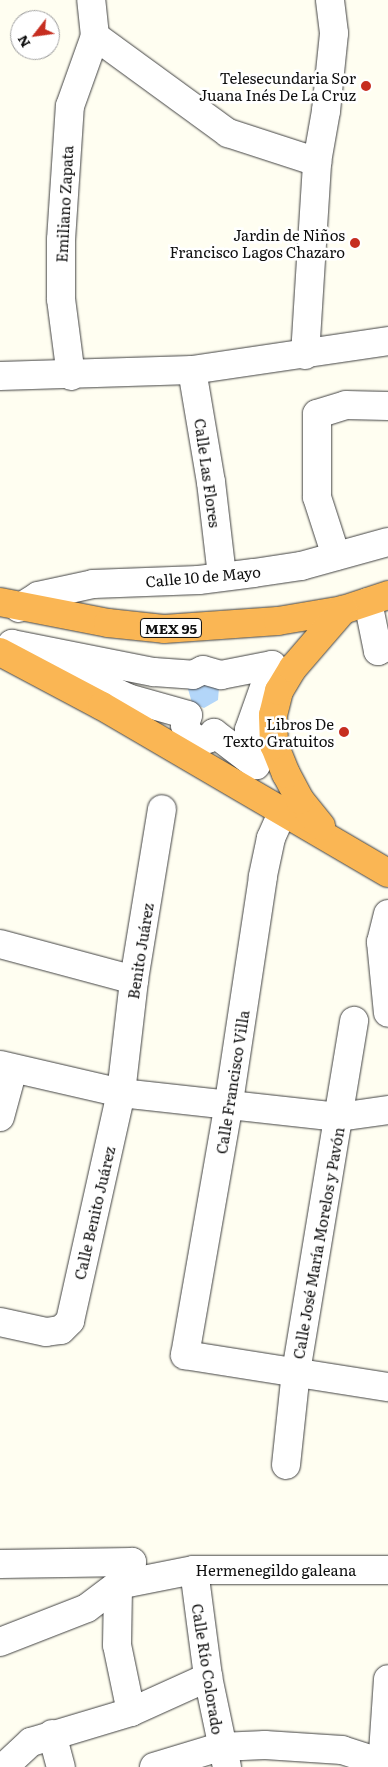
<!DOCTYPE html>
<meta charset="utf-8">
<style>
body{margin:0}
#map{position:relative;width:388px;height:1767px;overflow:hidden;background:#fffef1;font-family:Literata,serif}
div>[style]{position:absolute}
.water>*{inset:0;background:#b3d6f9}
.roads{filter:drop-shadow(0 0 1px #424242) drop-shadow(0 0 1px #424242)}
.minor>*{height:28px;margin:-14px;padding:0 14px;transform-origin:14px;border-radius:14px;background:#fff}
.highway>*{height:28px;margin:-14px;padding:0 14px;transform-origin:14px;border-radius:14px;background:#fab654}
.dots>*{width:14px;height:14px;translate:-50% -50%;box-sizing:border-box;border:2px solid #fff;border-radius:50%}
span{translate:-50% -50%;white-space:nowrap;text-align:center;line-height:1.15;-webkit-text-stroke:5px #fff;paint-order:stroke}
.shield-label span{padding:1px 4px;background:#fff;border:1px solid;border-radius:4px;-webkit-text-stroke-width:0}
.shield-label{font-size:14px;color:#0f0f0f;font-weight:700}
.poi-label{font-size:15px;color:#0f0f0f}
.right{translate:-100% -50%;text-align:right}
.street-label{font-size:15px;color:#0f0f0f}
.north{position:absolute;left:10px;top:10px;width:50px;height:50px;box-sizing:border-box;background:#fff;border:1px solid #9f9f9f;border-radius:50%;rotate:240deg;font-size:14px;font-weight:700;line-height:20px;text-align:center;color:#0f0f0f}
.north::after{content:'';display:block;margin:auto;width:18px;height:22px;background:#c62e20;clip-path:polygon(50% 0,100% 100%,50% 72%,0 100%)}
</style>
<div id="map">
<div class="water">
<i style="clip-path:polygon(192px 680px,219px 687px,218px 700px,204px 708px,192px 703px,188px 689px)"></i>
</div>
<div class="roads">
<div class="minor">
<i style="left:95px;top:36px;width:165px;rotate:36.1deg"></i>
<i style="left:228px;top:133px;width:94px;rotate:18deg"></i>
<i style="left:305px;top:355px;width:193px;rotate:-86.4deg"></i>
<i style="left:317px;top:162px;width:52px;rotate:-80deg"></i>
<i style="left:326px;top:111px;width:78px;rotate:-84.1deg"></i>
<i style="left:334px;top:33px;width:33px;rotate:-97deg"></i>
<i style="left:192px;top:370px;width:114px;rotate:80.4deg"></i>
<i style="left:211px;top:482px;width:95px;rotate:83.3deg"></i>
<i style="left:0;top:376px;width:192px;rotate:-1.8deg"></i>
<i style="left:192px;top:370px;width:198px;rotate:-8.4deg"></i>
<i style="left:71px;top:376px;width:78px;rotate:-97.4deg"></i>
<i style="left:61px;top:299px;width:59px;rotate:-90deg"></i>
<i style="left:61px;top:240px;width:134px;rotate:-86.2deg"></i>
<i style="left:70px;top:106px;width:74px;rotate:-70.3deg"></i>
<i style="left:95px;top:36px;width:36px;rotate:-96deg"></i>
<i style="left:336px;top:556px;width:62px;rotate:-107.9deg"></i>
<i style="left:317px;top:497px;width:83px;rotate:-90deg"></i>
<i style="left:317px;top:414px;width:30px;rotate:-17deg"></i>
<i style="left:346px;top:405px;width:42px;rotate:1.4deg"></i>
<i style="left:368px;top:602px;width:50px;rotate:78.5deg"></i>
<i style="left:378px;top:651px;width:11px;rotate:-27deg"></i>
<i style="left:19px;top:608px;width:22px;rotate:-32deg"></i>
<i style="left:38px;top:596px;width:56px;rotate:-12.3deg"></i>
<i style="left:93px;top:584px;width:106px;rotate:-2.2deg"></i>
<i style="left:199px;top:580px;width:55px;rotate:-7.3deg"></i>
<i style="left:254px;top:573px;width:48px;rotate:-8.5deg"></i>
<i style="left:301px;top:566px;width:90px;rotate:-15.4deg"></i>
<i style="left:12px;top:644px;width:145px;rotate:11.2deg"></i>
<i style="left:154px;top:672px;width:39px;rotate:4deg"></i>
<i style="left:193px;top:675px;width:11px;rotate:-27deg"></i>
<i style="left:203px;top:670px;width:19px;rotate:16deg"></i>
<i style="left:221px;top:675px;width:52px;rotate:-11.1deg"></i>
<i style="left:272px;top:665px;width:69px;rotate:109.5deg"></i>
<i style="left:249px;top:730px;width:36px;rotate:79deg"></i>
<i style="left:256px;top:765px;width:53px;rotate:-142.7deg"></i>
<i style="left:214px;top:733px;width:8px;rotate:135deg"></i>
<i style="left:208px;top:739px;width:10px;rotate:174deg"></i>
<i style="left:198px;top:740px;width:9px;rotate:-148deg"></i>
<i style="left:190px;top:735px;width:11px;rotate:-117deg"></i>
<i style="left:185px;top:725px;width:10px;rotate:-73deg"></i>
<i style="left:188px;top:715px;width:62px;rotate:-164.2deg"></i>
<i style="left:128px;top:698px;width:128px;rotate:-155deg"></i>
<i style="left:283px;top:811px;width:30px;rotate:114deg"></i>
<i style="left:271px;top:838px;width:40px;rotate:102deg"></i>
<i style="left:263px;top:877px;width:229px;rotate:98.6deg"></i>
<i style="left:229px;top:1103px;width:256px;rotate:99.9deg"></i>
<i style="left:185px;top:1355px;width:206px;rotate:9deg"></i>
<i style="left:388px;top:914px;width:29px;rotate:104deg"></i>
<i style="left:381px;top:942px;width:71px;rotate:84.4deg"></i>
<i style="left:0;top:944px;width:139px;rotate:15deg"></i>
<i style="left:0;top:1065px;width:124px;rotate:13deg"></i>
<i style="left:121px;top:1093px;width:219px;rotate:6.3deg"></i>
<i style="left:339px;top:1117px;width:49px;rotate:-8.1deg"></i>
<i style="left:0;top:1117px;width:50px;rotate:-74.8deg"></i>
<i style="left:0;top:1322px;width:47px;rotate:12.3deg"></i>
<i style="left:46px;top:1332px;width:15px;rotate:-8deg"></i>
<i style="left:61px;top:1330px;width:13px;rotate:-45deg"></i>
<i style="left:70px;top:1321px;width:234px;rotate:-77.4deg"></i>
<i style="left:121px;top:1093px;width:114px;rotate:-83.4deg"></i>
<i style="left:134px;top:980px;width:173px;rotate:-80.7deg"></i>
<i style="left:286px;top:1465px;width:94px;rotate:-83.9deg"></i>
<i style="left:296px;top:1372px;width:356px;rotate:-80.6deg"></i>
<i style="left:0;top:1564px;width:132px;rotate:-0.9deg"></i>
<i style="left:194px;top:1570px;width:108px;rotate:82.5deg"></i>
<i style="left:208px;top:1677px;width:92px;rotate:78.1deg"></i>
<i style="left:0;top:1642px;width:93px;rotate:-21.3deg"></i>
<i style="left:87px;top:1608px;width:39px;rotate:-37deg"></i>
<i style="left:118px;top:1585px;width:77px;rotate:-11.2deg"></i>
<i style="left:194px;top:1570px;width:194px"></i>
<i style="left:131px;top:1712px;width:68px;rotate:-101.8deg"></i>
<i style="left:117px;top:1645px;width:60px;rotate:-89deg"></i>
<i style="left:118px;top:1585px;width:27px;rotate:-59deg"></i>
<i style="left:52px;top:1734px;width:34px;rotate:75deg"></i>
<i style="left:4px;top:1767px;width:37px;rotate:-43deg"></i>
<i style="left:31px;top:1742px;width:104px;rotate:-16.7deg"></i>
<i style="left:131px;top:1712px;width:85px;rotate:-24.4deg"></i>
<i style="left:154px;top:1767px;width:69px;rotate:-16.9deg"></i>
<i style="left:220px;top:1747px;width:45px;rotate:-2.5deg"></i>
<i style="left:265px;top:1745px;width:77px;rotate:3.7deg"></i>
<i style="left:342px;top:1750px;width:48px;rotate:18.1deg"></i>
<i style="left:382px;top:1767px;width:88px;rotate:-86.1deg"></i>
</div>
<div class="highway">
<i style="left:0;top:602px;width:110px;rotate:11deg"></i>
<i style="left:108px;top:623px;width:56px;rotate:6.1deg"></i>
<i style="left:164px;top:629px;width:114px;rotate:-4deg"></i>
<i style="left:278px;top:621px;width:66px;rotate:-9.6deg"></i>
<i style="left:343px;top:610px;width:47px;rotate:-18.4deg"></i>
<i style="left:0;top:652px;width:115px;rotate:27.9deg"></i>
<i style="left:102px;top:706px;width:331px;rotate:30.3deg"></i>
<i style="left:321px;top:826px;width:33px;rotate:-129deg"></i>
<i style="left:300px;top:800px;width:30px;rotate:-118deg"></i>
<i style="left:286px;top:774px;width:31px;rotate:-112deg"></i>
<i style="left:274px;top:745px;width:30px;rotate:-92deg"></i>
<i style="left:273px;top:715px;width:25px;rotate:-76deg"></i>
<i style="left:279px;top:691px;width:27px;rotate:-59deg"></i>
<i style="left:293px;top:668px;width:77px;rotate:-49.2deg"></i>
</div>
</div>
<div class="dots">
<i style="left:366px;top:86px;background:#c62e20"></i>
<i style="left:355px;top:243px;background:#c62e20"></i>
<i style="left:344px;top:732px;background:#c62e20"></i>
</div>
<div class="shield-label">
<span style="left:171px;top:628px">MEX 95</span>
</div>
<div class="poi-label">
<span class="right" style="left:356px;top:86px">Telesecundaria Sor<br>Juana Inés De La Cruz</span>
<span class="right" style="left:345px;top:243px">Jardin de Niños<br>Francisco Lagos Chazaro</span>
<span class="right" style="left:334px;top:732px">Libros De<br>Texto Gratuitos</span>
</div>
<div class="street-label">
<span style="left:64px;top:204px;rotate:-87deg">Emiliano Zapata</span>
<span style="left:208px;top:473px;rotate:82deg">Calle Las Flores</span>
<span style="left:203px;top:576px;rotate:-5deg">Calle 10 de Mayo</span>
<span style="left:140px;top:951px;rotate:-81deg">Benito Juárez</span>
<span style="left:232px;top:1082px;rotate:-81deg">Calle Francisco Villa</span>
<span style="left:94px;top:1213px;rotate:-77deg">Calle Benito Juárez</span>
<span style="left:318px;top:1243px;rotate:-80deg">Calle José María Morelos y Pavón</span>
<span style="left:276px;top:1570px">Hermenegildo galeana</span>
<span style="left:208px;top:1669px;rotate:81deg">Calle Río Colorado</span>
</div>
<div class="north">N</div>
</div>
